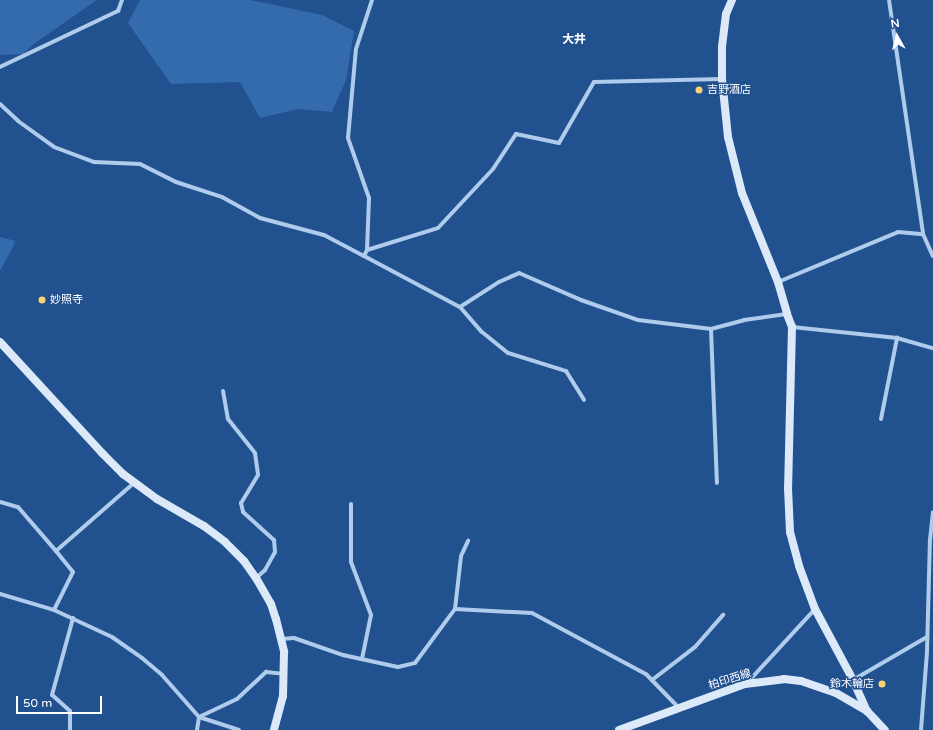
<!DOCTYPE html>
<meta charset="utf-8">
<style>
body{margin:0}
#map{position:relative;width:933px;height:730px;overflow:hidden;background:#21518f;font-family:"Varela Round","Noto Sans JP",sans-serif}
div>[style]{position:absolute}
.green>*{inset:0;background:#346bad}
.street>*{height:4px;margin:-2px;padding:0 2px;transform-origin:2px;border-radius:2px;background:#b0ccec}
.secondary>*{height:8px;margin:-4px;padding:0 4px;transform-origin:4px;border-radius:4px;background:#dce9f9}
.dots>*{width:11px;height:11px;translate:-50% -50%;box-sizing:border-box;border:2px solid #21518f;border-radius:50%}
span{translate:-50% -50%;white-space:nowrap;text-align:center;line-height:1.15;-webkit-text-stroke:3px #21518f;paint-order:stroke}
.poi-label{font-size:11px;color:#fff}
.left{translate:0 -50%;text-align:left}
.right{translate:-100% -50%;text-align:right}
.street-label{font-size:11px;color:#fff}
.neighbourhood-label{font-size:12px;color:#fff;font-weight:700}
.north{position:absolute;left:877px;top:16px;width:40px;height:40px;-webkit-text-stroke:3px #21518f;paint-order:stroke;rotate:352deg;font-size:11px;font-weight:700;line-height:16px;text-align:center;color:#fff}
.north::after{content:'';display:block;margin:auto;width:14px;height:18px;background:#fff;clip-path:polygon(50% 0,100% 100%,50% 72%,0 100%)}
.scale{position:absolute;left:16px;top:696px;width:86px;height:18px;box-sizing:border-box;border:2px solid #fff;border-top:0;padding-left:5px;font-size:12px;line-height:14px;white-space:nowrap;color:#fff;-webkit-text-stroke:3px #21518f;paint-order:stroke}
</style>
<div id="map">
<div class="green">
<i style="clip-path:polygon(0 0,97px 0,35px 43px,23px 54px,0 55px)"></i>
<i style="clip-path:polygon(140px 0,250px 0,322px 15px,354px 31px,346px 80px,332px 112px,298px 109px,260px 118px,240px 82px,171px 84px,128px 23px)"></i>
<i style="clip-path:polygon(0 237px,16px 241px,0 271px)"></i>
</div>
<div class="street">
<i style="left:889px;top:0;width:236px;rotate:81.7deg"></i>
<i style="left:0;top:67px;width:131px;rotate:-25.4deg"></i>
<i style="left:118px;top:11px;width:12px;rotate:-70deg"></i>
<i style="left:0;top:104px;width:25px;rotate:43deg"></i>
<i style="left:18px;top:121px;width:44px;rotate:35.8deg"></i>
<i style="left:54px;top:147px;width:43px;rotate:20.6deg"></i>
<i style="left:94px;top:162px;width:46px;rotate:2.5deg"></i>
<i style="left:140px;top:164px;width:40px;rotate:26.6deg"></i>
<i style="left:176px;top:182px;width:48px;rotate:18.1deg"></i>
<i style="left:222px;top:197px;width:43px;rotate:28.9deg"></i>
<i style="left:260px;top:218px;width:66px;rotate:14.9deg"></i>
<i style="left:324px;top:235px;width:45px;rotate:27.7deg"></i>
<i style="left:364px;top:256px;width:7px;rotate:-63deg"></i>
<i style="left:367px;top:250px;width:74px;rotate:-17.2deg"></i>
<i style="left:438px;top:228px;width:81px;rotate:-47deg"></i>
<i style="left:493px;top:169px;width:42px;rotate:-56.7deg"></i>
<i style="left:516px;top:134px;width:44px;rotate:11.8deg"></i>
<i style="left:559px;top:143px;width:70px;rotate:-60.2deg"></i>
<i style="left:594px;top:82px;width:128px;rotate:-1.3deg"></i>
<i style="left:367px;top:250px;width:52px;rotate:-87.8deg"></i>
<i style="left:369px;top:198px;width:64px;rotate:-109.3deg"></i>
<i style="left:348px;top:138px;width:89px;rotate:-84.9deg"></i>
<i style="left:356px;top:49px;width:52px;rotate:-71.9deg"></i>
<i style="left:364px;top:256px;width:109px;rotate:28deg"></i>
<i style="left:460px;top:307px;width:46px;rotate:-32.7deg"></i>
<i style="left:499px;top:282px;width:22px;rotate:-24deg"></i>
<i style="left:519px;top:273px;width:68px;rotate:23.5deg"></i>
<i style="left:581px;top:300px;width:60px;rotate:19.3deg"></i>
<i style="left:638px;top:320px;width:74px;rotate:7deg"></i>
<i style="left:711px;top:329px;width:34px;rotate:-15deg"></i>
<i style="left:744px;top:320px;width:43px;rotate:-7.9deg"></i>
<i style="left:778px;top:282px;width:130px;rotate:-22.6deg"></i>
<i style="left:898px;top:232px;width:25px;rotate:5deg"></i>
<i style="left:923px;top:234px;width:24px;rotate:66deg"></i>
<i style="left:460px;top:307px;width:33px;rotate:49deg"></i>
<i style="left:482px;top:332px;width:33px;rotate:39deg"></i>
<i style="left:508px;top:353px;width:61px;rotate:17.2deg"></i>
<i style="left:566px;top:371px;width:34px;rotate:58deg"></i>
<i style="left:792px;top:327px;width:106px;rotate:6deg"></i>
<i style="left:897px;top:338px;width:37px;rotate:16deg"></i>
<i style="left:711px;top:329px;width:154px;rotate:87.8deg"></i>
<i style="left:223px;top:391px;width:28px;rotate:80deg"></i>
<i style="left:228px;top:419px;width:43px;rotate:51.5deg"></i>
<i style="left:255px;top:453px;width:22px;rotate:82deg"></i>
<i style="left:258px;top:475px;width:33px;rotate:121deg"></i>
<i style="left:241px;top:503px;width:9px;rotate:77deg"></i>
<i style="left:243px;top:512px;width:42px;rotate:42.1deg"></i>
<i style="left:274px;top:540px;width:12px;rotate:85deg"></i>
<i style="left:275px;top:552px;width:21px;rotate:119deg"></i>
<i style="left:265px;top:570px;width:12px;rotate:138deg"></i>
<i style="left:881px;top:419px;width:83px;rotate:-78.8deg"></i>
<i style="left:0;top:502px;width:19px;rotate:16deg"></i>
<i style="left:18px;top:507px;width:58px;rotate:49.2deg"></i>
<i style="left:351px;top:504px;width:58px;rotate:90deg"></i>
<i style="left:351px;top:562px;width:57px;rotate:69.3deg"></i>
<i style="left:371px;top:615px;width:45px;rotate:101.6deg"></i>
<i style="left:0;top:594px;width:56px;rotate:16.5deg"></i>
<i style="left:54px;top:610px;width:64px;rotate:25deg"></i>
<i style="left:112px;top:637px;width:37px;rotate:35deg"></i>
<i style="left:142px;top:658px;width:26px;rotate:40deg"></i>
<i style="left:162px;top:675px;width:56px;rotate:48.6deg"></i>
<i style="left:199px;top:717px;width:42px;rotate:18deg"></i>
<i style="left:455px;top:609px;width:53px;rotate:-83.5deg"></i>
<i style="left:461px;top:556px;width:17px;rotate:-65deg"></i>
<i style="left:54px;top:610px;width:42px;rotate:-63.4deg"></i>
<i style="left:73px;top:572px;width:27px;rotate:-129deg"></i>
<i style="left:56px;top:551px;width:103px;rotate:-41.1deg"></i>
<i style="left:281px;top:639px;width:13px;rotate:-4deg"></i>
<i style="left:294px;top:638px;width:52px;rotate:19.1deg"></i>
<i style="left:343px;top:655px;width:56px;rotate:12.3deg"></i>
<i style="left:398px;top:667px;width:17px;rotate:-13deg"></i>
<i style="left:415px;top:663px;width:67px;rotate:-53.5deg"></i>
<i style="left:455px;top:609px;width:77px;rotate:3deg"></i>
<i style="left:532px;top:613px;width:129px;rotate:28.2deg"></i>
<i style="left:646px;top:674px;width:47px;rotate:45.9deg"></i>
<i style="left:652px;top:680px;width:54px;rotate:-37.5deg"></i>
<i style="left:695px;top:647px;width:43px;rotate:-48.8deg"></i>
<i style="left:853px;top:680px;width:86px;rotate:-30.2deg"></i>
<i style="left:747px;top:683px;width:100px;rotate:-47.4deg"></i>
<i style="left:70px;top:730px;width:19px;rotate:-90deg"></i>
<i style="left:70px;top:711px;width:24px;rotate:-138deg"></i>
<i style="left:52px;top:695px;width:80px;rotate:-74.7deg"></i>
<i style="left:197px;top:730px;width:13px;rotate:-81deg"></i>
<i style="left:199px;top:717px;width:42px;rotate:-25.3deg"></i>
<i style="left:237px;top:699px;width:40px;rotate:-43deg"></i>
<i style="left:266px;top:672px;width:18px;rotate:6deg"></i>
<i style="left:921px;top:730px;width:78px;rotate:-85.6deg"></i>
<i style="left:927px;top:652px;width:112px;rotate:-88.5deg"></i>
<i style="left:930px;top:540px;width:28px;rotate:-84deg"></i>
</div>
<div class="secondary">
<i style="left:732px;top:0;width:15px;rotate:113deg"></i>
<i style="left:726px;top:14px;width:33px;rotate:97deg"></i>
<i style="left:722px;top:47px;width:32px;rotate:90deg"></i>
<i style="left:722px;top:79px;width:58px;rotate:84.1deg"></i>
<i style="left:728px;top:137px;width:58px;rotate:76deg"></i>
<i style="left:742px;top:193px;width:96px;rotate:68deg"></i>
<i style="left:778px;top:282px;width:33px;rotate:74deg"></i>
<i style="left:787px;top:314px;width:14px;rotate:69deg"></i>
<i style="left:792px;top:327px;width:161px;rotate:91.4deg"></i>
<i style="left:788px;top:488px;width:44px;rotate:87.4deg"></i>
<i style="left:790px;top:532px;width:35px;rotate:75deg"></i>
<i style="left:799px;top:566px;width:46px;rotate:69.6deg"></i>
<i style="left:815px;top:609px;width:81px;rotate:61.8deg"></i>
<i style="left:853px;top:680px;width:34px;rotate:66deg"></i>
<i style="left:0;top:342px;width:151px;rotate:47.4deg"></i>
<i style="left:102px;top:453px;width:30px;rotate:45deg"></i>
<i style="left:123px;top:474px;width:42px;rotate:36.3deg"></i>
<i style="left:157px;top:499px;width:54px;rotate:29.9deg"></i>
<i style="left:204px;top:526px;width:26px;rotate:37deg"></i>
<i style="left:225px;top:542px;width:27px;rotate:45deg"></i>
<i style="left:244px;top:561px;width:21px;rotate:55deg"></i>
<i style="left:256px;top:578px;width:30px;rotate:60deg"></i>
<i style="left:271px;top:604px;width:16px;rotate:72deg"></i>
<i style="left:276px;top:619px;width:34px;rotate:76deg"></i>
<i style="left:284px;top:652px;width:44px;rotate:91.3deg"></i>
<i style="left:283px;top:696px;width:35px;rotate:105deg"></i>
<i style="left:619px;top:730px;width:134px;rotate:-20.1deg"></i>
<i style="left:745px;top:684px;width:39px;rotate:-7deg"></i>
<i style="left:784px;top:679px;width:17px;rotate:7deg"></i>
<i style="left:801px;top:681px;width:37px;rotate:19deg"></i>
<i style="left:836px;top:693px;width:36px;rotate:30deg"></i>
<i style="left:867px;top:711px;width:26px;rotate:47deg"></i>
</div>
<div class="dots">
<i style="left:699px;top:90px;background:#f9d272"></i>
<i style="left:42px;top:300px;background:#f9d272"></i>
<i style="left:882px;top:684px;background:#f9d272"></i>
</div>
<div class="poi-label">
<span class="left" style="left:707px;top:90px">吉野酒店</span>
<span class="left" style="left:50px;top:300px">妙照寺</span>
<span class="right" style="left:874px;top:684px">鈴木輪店</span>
</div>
<div class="street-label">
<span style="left:730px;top:680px;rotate:-17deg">柏印西線</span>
</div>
<div class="neighbourhood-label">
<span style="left:574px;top:40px">大井</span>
</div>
<div class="north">N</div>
<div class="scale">50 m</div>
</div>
